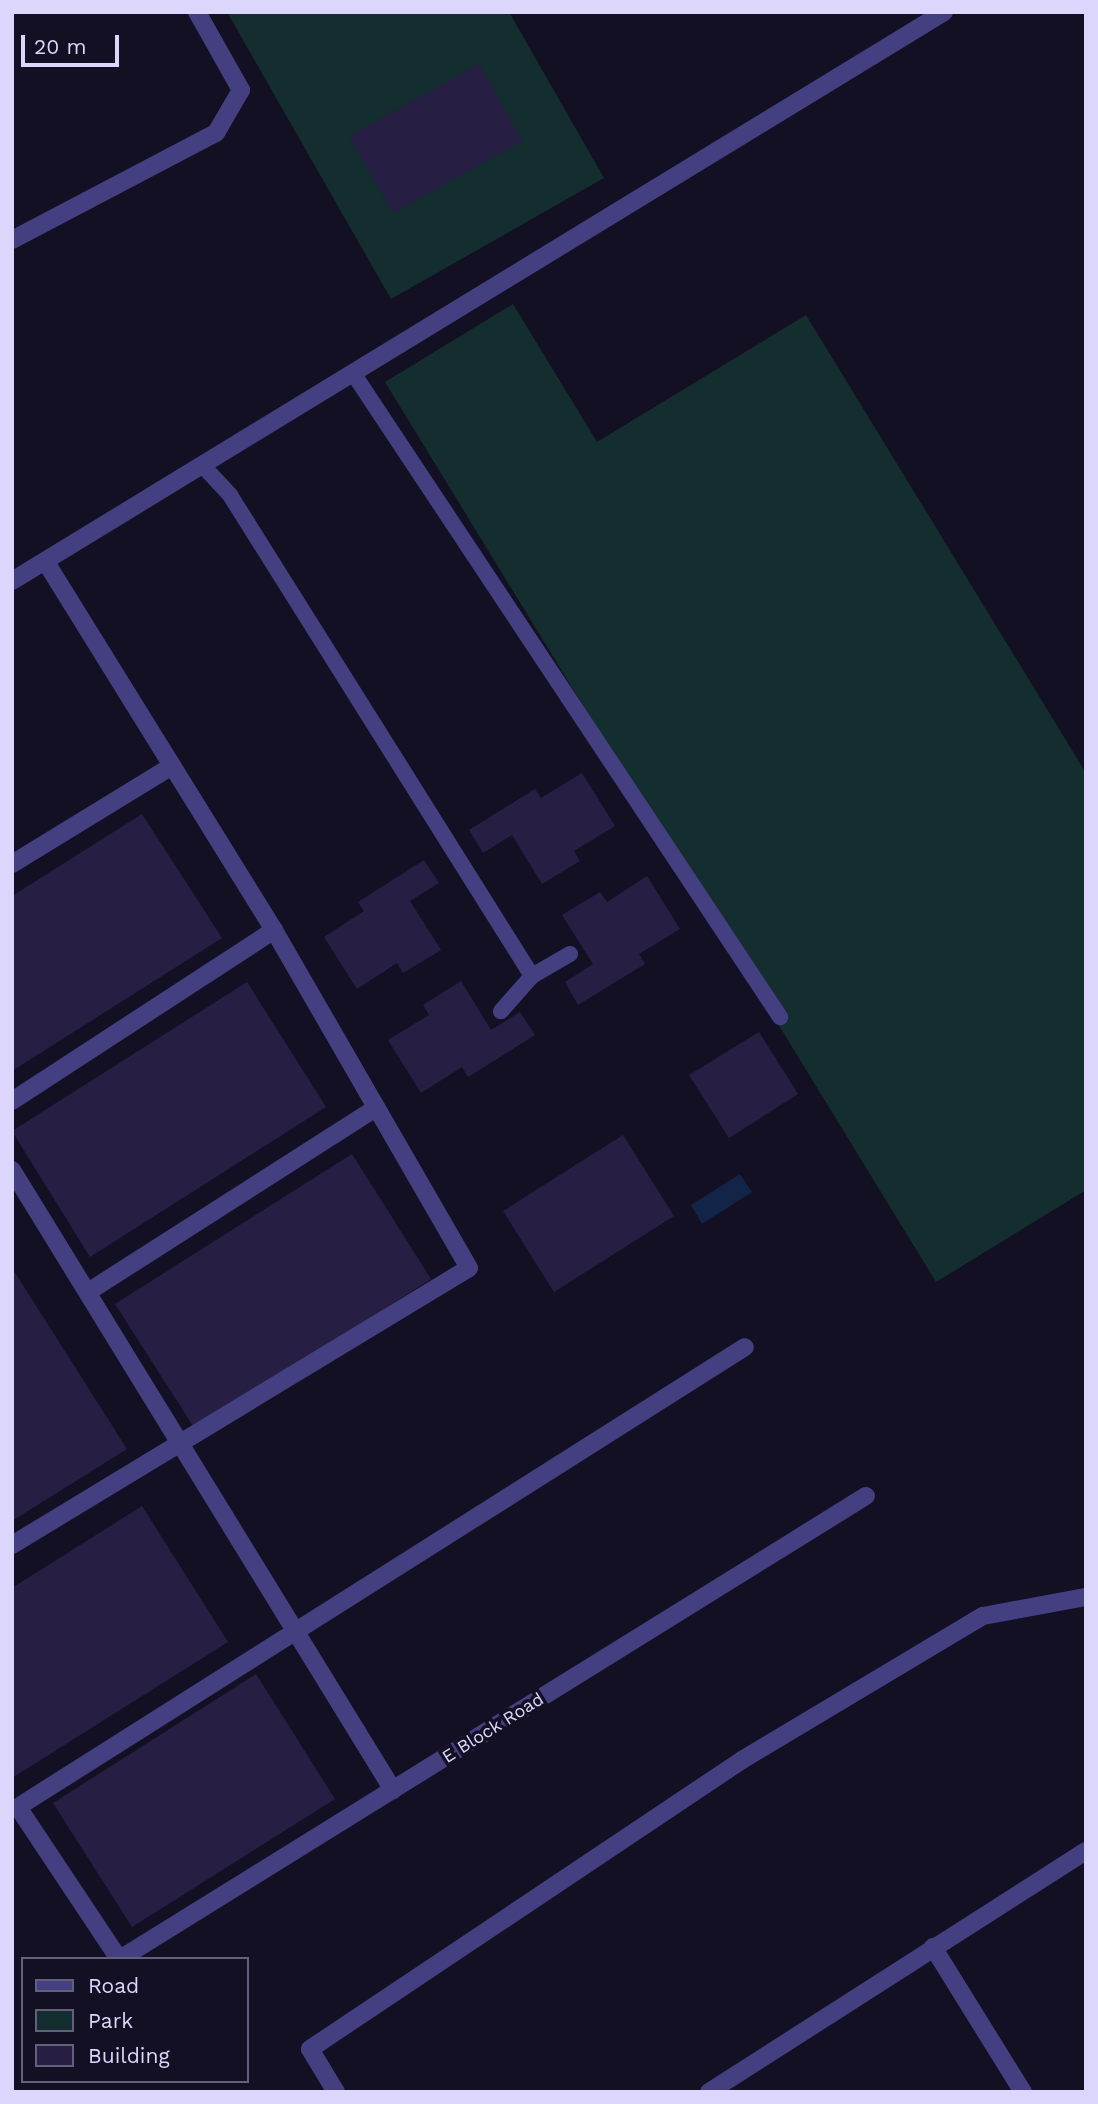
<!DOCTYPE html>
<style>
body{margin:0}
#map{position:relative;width:1098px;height:2104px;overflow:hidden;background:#141024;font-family:"Work Sans",sans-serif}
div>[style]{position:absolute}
.green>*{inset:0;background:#142d2e}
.water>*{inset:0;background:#122447}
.building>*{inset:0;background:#271e44}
.service>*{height:16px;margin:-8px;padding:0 8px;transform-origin:8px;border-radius:8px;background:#433f80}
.minor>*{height:18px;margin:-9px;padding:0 9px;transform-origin:9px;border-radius:9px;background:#433f80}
span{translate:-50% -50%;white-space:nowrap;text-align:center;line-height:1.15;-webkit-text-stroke:7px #141024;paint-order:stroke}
.street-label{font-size:18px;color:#dcd6fc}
.frame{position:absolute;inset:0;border:14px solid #dcd6fc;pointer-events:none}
.legend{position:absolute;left:21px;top:1957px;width:228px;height:126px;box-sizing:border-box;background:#141024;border:2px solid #645f7a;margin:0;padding:9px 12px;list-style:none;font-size:21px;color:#dcd6fc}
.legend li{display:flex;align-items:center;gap:14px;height:35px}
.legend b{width:35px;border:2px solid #645f7a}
.scale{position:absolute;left:21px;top:35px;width:98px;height:32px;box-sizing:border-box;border:4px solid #dcd6fc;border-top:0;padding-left:9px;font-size:21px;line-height:24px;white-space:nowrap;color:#dcd6fc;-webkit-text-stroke:5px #141024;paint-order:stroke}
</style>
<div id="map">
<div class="green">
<i style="clip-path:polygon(227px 12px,509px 12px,604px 178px,391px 299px)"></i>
<i style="clip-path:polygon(513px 304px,597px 442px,806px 315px,1086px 773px,1086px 1190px,936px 1282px,385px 382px)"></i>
</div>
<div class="water">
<i style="clip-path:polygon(740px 1174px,752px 1192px,702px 1224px,691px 1205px)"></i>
</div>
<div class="building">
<i style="clip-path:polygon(479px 64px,522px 141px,393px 213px,349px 136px)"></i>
<i style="clip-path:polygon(582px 773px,615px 826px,574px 851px,580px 861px,542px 884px,512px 835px,483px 853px,469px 830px,535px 789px,541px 798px)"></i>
<i style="clip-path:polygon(142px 814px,222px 938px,12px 1071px,12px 896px)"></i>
<i style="clip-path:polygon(424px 860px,439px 883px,410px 901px,441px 950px,403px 973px,397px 963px,357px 989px,324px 937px,364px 911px,358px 902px)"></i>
<i style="clip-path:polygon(647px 876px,680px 929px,639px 954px,645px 964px,578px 1005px,565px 982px,593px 964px,562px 915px,600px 892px,607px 902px)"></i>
<i style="clip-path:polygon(461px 981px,491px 1030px,520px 1012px,535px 1035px,468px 1077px,462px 1067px,421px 1093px,388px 1040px,429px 1015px,423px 1005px)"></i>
<i style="clip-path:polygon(247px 982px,326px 1107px,90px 1257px,12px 1131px)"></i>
<i style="clip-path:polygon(759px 1032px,798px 1094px,729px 1138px,689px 1075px)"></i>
<i style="clip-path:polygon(623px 1135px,674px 1216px,554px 1292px,503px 1211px)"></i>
<i style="clip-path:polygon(352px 1154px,431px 1279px,195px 1429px,115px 1304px)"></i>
<i style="clip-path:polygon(12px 1268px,127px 1449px,12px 1521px)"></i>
<i style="clip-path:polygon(142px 1506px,228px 1642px,12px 1778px,12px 1588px)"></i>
<i style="clip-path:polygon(256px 1674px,335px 1799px,132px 1927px,53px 1803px)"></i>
</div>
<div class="service">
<i style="left:353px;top:373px;width:773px;rotate:56.45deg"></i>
<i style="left:204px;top:467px;width:38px;rotate:47deg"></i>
<i style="left:230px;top:495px;width:568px;rotate:57.88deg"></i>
<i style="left:532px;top:976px;width:47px;rotate:131.5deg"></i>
<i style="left:532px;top:976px;width:44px;rotate:-30.1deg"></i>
</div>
<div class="minor">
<i style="left:12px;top:240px;width:230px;rotate:-27.7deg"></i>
<i style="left:216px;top:133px;width:50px;rotate:-59.8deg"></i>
<i style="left:241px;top:90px;width:90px;rotate:-119.4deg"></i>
<i style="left:12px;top:581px;width:1092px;rotate:-31.4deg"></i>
<i style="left:12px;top:864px;width:188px;rotate:-31.5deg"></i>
<i style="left:12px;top:1101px;width:313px;rotate:-33.1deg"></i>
<i style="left:12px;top:1170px;width:728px;rotate:58.43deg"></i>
<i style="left:88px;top:1292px;width:342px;rotate:-32.6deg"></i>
<i style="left:12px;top:1545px;width:534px;rotate:-31.22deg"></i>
<i style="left:469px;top:1268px;width:390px;rotate:-120deg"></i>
<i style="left:274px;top:930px;width:434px;rotate:-121.8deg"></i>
<i style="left:933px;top:1947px;width:171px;rotate:58.2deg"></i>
<i style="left:119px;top:1959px;width:182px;rotate:-123.6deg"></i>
<i style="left:18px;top:1807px;width:860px;rotate:-32.32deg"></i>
<i style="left:120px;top:1959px;width:878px;rotate:-31.83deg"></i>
<i style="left:336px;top:2092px;width:50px;rotate:-121.2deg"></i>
<i style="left:310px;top:2049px;width:520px;rotate:-33.78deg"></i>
<i style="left:742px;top:1760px;width:281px;rotate:-30.9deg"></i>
<i style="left:983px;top:1616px;width:105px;rotate:-10.5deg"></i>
<i style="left:709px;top:2092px;width:447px;rotate:-32.6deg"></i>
</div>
<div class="street-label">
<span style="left:493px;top:1728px;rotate:-32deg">E Block Road</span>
</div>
<div class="frame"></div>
<ul class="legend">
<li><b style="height:9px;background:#433f80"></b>Road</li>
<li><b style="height:19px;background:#142d2e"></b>Park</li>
<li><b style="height:19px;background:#271e44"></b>Building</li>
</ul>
<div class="scale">20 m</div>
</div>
